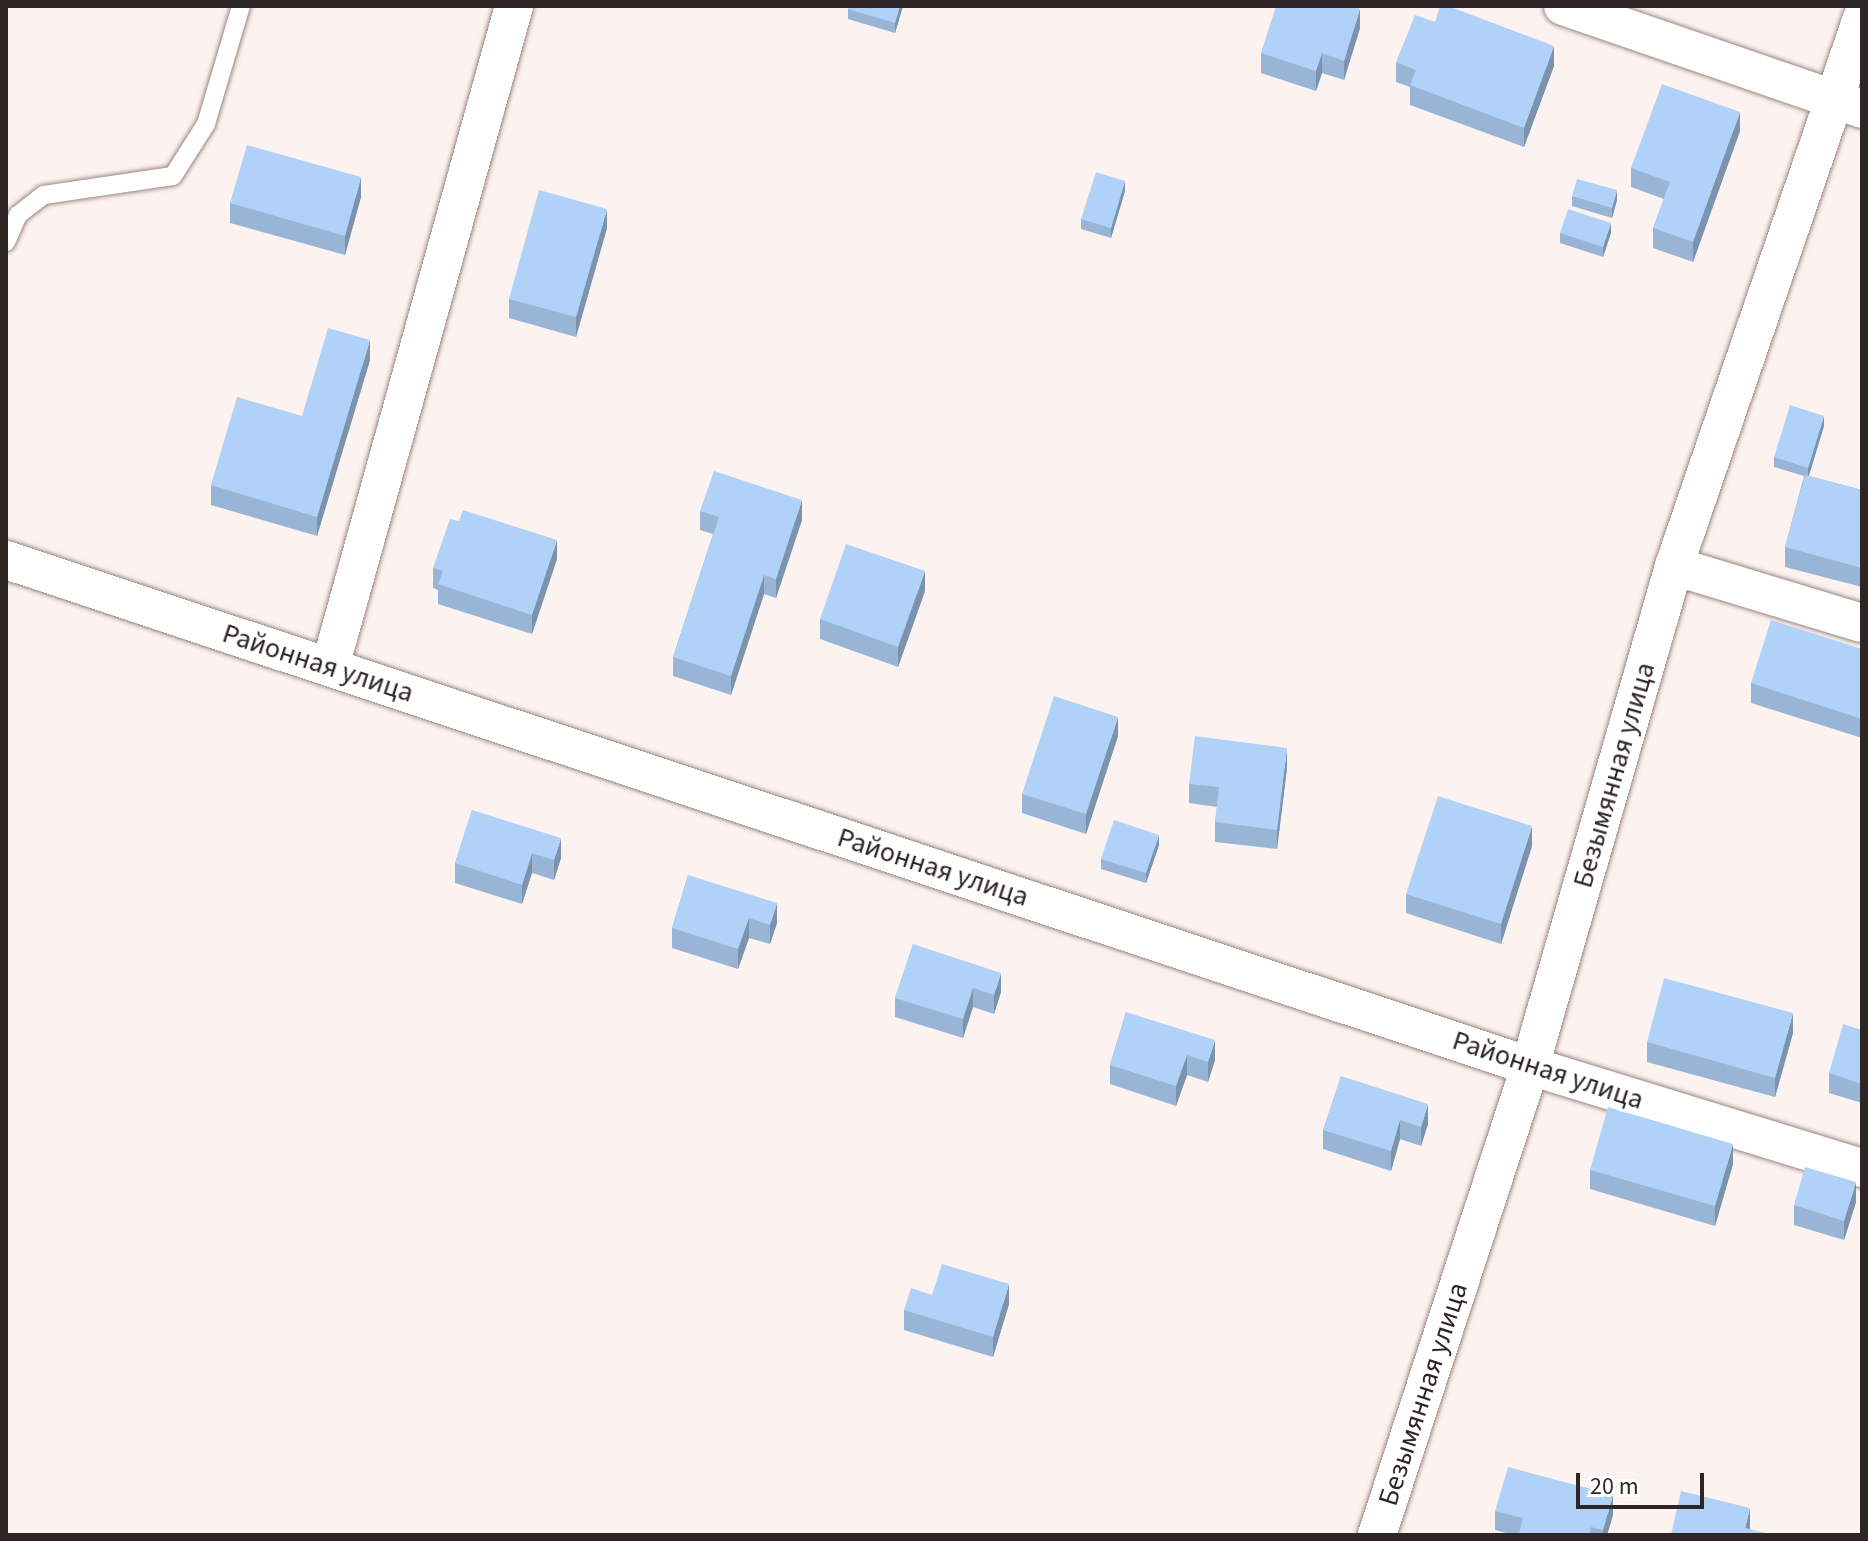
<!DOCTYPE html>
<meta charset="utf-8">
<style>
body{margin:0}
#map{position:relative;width:1868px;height:1541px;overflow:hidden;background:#fcf2f0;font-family:"Source Sans 3",sans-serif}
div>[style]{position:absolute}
.roads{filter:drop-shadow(0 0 2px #9b8581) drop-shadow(0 0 2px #9b8581)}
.service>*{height:18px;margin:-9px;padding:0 9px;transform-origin:9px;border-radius:9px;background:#fff}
.minor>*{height:38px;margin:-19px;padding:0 19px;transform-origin:19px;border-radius:19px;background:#fff}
.wall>*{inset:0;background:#98b5d5}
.shaded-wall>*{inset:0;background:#7c93ae}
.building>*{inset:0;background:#b1d2f8}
span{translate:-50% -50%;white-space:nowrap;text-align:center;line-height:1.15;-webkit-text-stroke:6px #fff;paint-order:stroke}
.street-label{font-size:28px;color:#2e2624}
.frame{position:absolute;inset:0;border:8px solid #2e2624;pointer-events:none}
.scale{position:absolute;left:1576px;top:1473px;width:128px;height:36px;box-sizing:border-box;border:4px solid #2e2624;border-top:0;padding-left:10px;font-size:24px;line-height:28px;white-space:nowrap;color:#2e2624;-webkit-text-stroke:6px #fff;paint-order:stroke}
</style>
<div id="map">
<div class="roads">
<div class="service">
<i style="left:6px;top:242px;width:30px;rotate:-66deg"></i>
<i style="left:18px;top:215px;width:33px;rotate:-38deg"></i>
<i style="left:44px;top:195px;width:130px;rotate:-8.4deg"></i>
<i style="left:173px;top:176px;width:62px;rotate:-57.6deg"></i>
<i style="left:206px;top:124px;width:123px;rotate:-73.5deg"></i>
</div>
<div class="minor">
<i style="left:1563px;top:6px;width:316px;rotate:19deg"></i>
<i style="left:6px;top:560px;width:1606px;rotate:18.37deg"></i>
<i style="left:1530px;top:1066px;width:347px;rotate:17.1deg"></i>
<i style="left:1674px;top:566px;width:196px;rotate:16.9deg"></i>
<i style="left:330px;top:667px;width:686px;rotate:-74.44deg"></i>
<i style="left:1377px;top:1535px;width:493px;rotate:-71.9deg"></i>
<i style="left:1530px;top:1066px;width:520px;rotate:-73.93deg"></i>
<i style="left:1674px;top:566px;width:579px;rotate:-71.06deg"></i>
</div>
</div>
<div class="wall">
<i style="clip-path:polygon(903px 6px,895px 33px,848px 19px,848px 9px)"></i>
<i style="clip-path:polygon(1360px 28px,1344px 80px,1322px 73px,1316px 91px,1261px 73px,1261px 53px)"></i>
<i style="clip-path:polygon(1396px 62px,1554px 66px,1524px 147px,1410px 105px,1410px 87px,1396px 82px)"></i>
<i style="clip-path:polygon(1740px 131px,1693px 262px,1653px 248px,1653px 228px,1664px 199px,1631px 187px,1631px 168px)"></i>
<i style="clip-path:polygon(1125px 191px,1111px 238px,1081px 229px,1081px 219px)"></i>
<i style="clip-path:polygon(1572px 196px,1617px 200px,1612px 218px,1572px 206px)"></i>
<i style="clip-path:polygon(361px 197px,345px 255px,230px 223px,230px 203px)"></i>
<i style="clip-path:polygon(607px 228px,576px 337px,509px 318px,509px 299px)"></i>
<i style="clip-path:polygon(1560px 233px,1611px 233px,1603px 257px,1560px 243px)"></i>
<i style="clip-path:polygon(370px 360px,317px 536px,211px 505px,211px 485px,302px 416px)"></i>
<i style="clip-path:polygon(1824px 426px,1809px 476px,1862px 490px,1862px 587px,1785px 567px,1785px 547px,1804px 476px,1774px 467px,1774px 457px)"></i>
<i style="clip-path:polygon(700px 511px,802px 520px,776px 598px,764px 594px,731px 695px,673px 676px,673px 657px,713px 534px,700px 530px)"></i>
<i style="clip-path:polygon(557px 559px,532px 634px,438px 604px,438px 590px,433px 588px,433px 568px)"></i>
<i style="clip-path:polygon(925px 591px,898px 667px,820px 639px,820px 619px)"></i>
<i style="clip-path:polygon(1862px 649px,1862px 738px,1751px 703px,1751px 683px)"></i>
<i style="clip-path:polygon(1118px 736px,1086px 834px,1022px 813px,1022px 794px)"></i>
<i style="clip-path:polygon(1287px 768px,1277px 849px,1215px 842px,1215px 822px,1217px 807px,1189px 803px,1189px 784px)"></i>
<i style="clip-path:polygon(472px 810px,561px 858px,554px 880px,532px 873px,522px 904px,455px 883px,455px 863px)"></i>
<i style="clip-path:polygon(1159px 845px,1146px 883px,1101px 869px,1101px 859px)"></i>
<i style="clip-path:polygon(1532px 846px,1501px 944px,1406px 913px,1406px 894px)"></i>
<i style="clip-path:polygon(688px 875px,777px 923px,770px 944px,749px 938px,738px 969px,672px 948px,672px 928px)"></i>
<i style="clip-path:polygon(913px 944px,1001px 992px,994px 1014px,973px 1007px,963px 1038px,895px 1017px,895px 998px)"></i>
<i style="clip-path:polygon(1126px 1012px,1215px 1060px,1208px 1082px,1187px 1075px,1176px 1106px,1110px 1084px,1110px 1065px)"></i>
<i style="clip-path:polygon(1862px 1030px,1862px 1103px,1829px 1093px,1829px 1073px)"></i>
<i style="clip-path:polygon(1793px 1033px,1775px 1097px,1647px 1062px,1647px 1042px)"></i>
<i style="clip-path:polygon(1341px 1076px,1428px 1124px,1421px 1146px,1400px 1139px,1391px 1171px,1323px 1149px,1323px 1130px)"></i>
<i style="clip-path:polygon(1733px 1164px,1715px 1226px,1590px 1189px,1590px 1170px)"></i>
<i style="clip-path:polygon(1856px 1202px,1844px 1240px,1794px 1225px,1794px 1205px)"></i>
<i style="clip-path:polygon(1009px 1304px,993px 1357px,904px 1330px,904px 1310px)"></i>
<i style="clip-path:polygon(1495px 1511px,1613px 1515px,1607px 1535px,1513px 1535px,1495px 1530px)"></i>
</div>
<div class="shaded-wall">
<i style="clip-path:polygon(900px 6px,903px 6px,895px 33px,895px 23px)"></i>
<i style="clip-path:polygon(1360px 9px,1360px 28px,1344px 80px,1344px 61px)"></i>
<i style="clip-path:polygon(1554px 46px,1554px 66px,1524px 147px,1524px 128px)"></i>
<i style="clip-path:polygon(1322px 53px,1322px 73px,1316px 91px,1316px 71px)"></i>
<i style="clip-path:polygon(1740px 112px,1740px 131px,1693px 262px,1693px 242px)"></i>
<i style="clip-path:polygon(361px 177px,361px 197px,345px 255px,345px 236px)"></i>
<i style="clip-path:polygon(1125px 181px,1125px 191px,1111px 238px,1111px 228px)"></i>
<i style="clip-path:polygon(1617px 190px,1617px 200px,1612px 218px,1612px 208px)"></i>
<i style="clip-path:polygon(607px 209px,607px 228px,576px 337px,576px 317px)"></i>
<i style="clip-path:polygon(1611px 223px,1611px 233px,1603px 257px,1603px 247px)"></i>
<i style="clip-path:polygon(370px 340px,370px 360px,317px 536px,317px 517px)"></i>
<i style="clip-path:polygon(1824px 416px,1824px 426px,1808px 478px,1808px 468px)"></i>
<i style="clip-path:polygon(802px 500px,802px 520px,776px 598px,776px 579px)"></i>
<i style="clip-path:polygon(557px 540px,557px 559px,532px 634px,532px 615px)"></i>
<i style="clip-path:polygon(925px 571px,925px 591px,898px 667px,898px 647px)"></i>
<i style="clip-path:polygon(764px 575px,764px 594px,731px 695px,731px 676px)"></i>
<i style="clip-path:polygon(1118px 717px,1118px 736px,1086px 834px,1086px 814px)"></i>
<i style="clip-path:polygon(1287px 748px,1287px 768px,1277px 849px,1277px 830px)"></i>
<i style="clip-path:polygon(1532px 826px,1532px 846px,1501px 944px,1501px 924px)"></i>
<i style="clip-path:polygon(1159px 835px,1159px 845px,1146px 883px,1146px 873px)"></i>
<i style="clip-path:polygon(561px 838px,561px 858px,554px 880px,554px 860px)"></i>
<i style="clip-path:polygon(532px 853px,532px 873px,522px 904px,522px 885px)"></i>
<i style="clip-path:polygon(777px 903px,777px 923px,770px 944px,770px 925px)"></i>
<i style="clip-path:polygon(749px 918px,749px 938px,738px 969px,738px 949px)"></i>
<i style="clip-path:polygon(1001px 973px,1001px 992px,994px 1014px,994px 995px)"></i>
<i style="clip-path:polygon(973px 988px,973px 1007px,963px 1038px,963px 1019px)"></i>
<i style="clip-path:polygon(1793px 1013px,1793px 1033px,1775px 1097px,1775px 1078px)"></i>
<i style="clip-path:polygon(1215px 1040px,1215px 1060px,1208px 1082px,1208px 1062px)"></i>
<i style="clip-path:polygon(1187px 1055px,1187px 1075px,1176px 1106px,1176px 1086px)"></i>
<i style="clip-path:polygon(1428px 1104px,1428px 1124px,1421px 1146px,1421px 1127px)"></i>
<i style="clip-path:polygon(1400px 1120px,1400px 1139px,1391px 1171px,1391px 1151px)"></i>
<i style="clip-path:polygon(1733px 1144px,1733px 1164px,1715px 1226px,1715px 1206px)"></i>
<i style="clip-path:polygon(1856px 1182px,1856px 1202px,1844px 1240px,1844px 1221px)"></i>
<i style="clip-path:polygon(1009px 1284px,1009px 1304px,993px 1357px,993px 1337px)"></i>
<i style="clip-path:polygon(1613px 1495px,1613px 1515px,1607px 1535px,1603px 1535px,1603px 1530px)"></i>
<i style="clip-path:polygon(1750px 1508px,1750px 1528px,1748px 1535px,1745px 1528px)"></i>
</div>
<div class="building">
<i style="clip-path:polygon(849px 6px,900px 6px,895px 23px,848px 9px)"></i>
<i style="clip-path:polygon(1276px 6px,1352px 6px,1360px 9px,1344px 61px,1322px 53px,1316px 71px,1261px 53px)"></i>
<i style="clip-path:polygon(1440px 6px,1448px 6px,1554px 46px,1524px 128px,1410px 85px,1416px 70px,1396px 62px,1415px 15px,1435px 22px)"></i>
<i style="clip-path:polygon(1662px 84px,1740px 112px,1693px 242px,1653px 228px,1670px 182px,1631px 168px)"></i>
<i style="clip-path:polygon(247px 145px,361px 177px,345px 236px,230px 203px)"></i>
<i style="clip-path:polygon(1096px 172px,1125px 181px,1111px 228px,1081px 219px)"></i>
<i style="clip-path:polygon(1577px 179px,1617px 190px,1612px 208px,1572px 196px)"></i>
<i style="clip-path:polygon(539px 190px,607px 209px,576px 317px,509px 299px)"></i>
<i style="clip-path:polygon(1568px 209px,1611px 223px,1603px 247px,1560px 233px)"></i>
<i style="clip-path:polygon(328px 328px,370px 340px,317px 517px,211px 485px,237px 397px,302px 416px)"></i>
<i style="clip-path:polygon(1790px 405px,1824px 416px,1808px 468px,1774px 457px)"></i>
<i style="clip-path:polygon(714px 471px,802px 500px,776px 579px,764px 575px,731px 676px,673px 657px,719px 517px,700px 511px)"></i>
<i style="clip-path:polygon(1805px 475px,1862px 490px,1862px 568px,1785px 547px)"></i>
<i style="clip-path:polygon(463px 510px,557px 540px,532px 615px,438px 584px,443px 571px,433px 568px,450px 519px,459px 521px)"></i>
<i style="clip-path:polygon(846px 544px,925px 571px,898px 647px,820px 619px)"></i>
<i style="clip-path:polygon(1771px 620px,1862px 649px,1862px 719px,1751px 683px)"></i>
<i style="clip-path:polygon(1054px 696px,1118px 717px,1086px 814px,1022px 794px)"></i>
<i style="clip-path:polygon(1195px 736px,1287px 748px,1277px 830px,1215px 822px,1219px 787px,1189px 784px)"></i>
<i style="clip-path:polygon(1438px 796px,1532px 826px,1501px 924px,1406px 894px)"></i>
<i style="clip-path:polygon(472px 810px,561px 838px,554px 860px,532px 853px,522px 885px,455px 863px)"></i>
<i style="clip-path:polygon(1114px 820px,1159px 835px,1146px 873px,1101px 859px)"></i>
<i style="clip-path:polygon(688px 875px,777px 903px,770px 925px,749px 918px,738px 949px,672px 928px)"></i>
<i style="clip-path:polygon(913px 944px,1001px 973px,994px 995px,973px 988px,963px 1019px,895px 998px)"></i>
<i style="clip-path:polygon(1664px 978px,1793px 1013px,1775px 1078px,1647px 1042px)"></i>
<i style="clip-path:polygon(1126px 1012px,1215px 1040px,1208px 1062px,1187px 1055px,1176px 1086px,1110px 1065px)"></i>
<i style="clip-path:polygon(1843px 1024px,1862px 1030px,1862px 1084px,1829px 1073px)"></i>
<i style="clip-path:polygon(1341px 1076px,1428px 1104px,1421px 1127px,1400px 1120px,1391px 1151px,1323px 1130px)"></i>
<i style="clip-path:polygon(1608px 1107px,1733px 1144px,1715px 1206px,1590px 1170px)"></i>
<i style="clip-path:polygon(1805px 1167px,1856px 1182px,1844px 1221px,1794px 1205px)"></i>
<i style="clip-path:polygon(942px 1264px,1009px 1284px,993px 1337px,904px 1310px,911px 1288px,932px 1295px)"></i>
<i style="clip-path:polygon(1508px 1467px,1613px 1495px,1603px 1530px,1591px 1527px,1589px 1535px,1525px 1535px,1519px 1534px,1523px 1518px,1495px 1511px)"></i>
<i style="clip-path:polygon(1681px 1491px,1750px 1508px,1745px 1528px,1774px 1535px,1671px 1535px)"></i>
</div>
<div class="street-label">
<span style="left:318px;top:663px;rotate:18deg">Районная улица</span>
<span style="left:1614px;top:775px;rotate:-74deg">Безымянная улица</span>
<span style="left:933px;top:867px;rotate:18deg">Районная улица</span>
<span style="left:1548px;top:1070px;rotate:18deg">Районная улица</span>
<span style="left:1423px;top:1394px;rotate:-72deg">Безымянная улица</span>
</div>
<div class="frame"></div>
<div class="scale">20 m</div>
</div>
